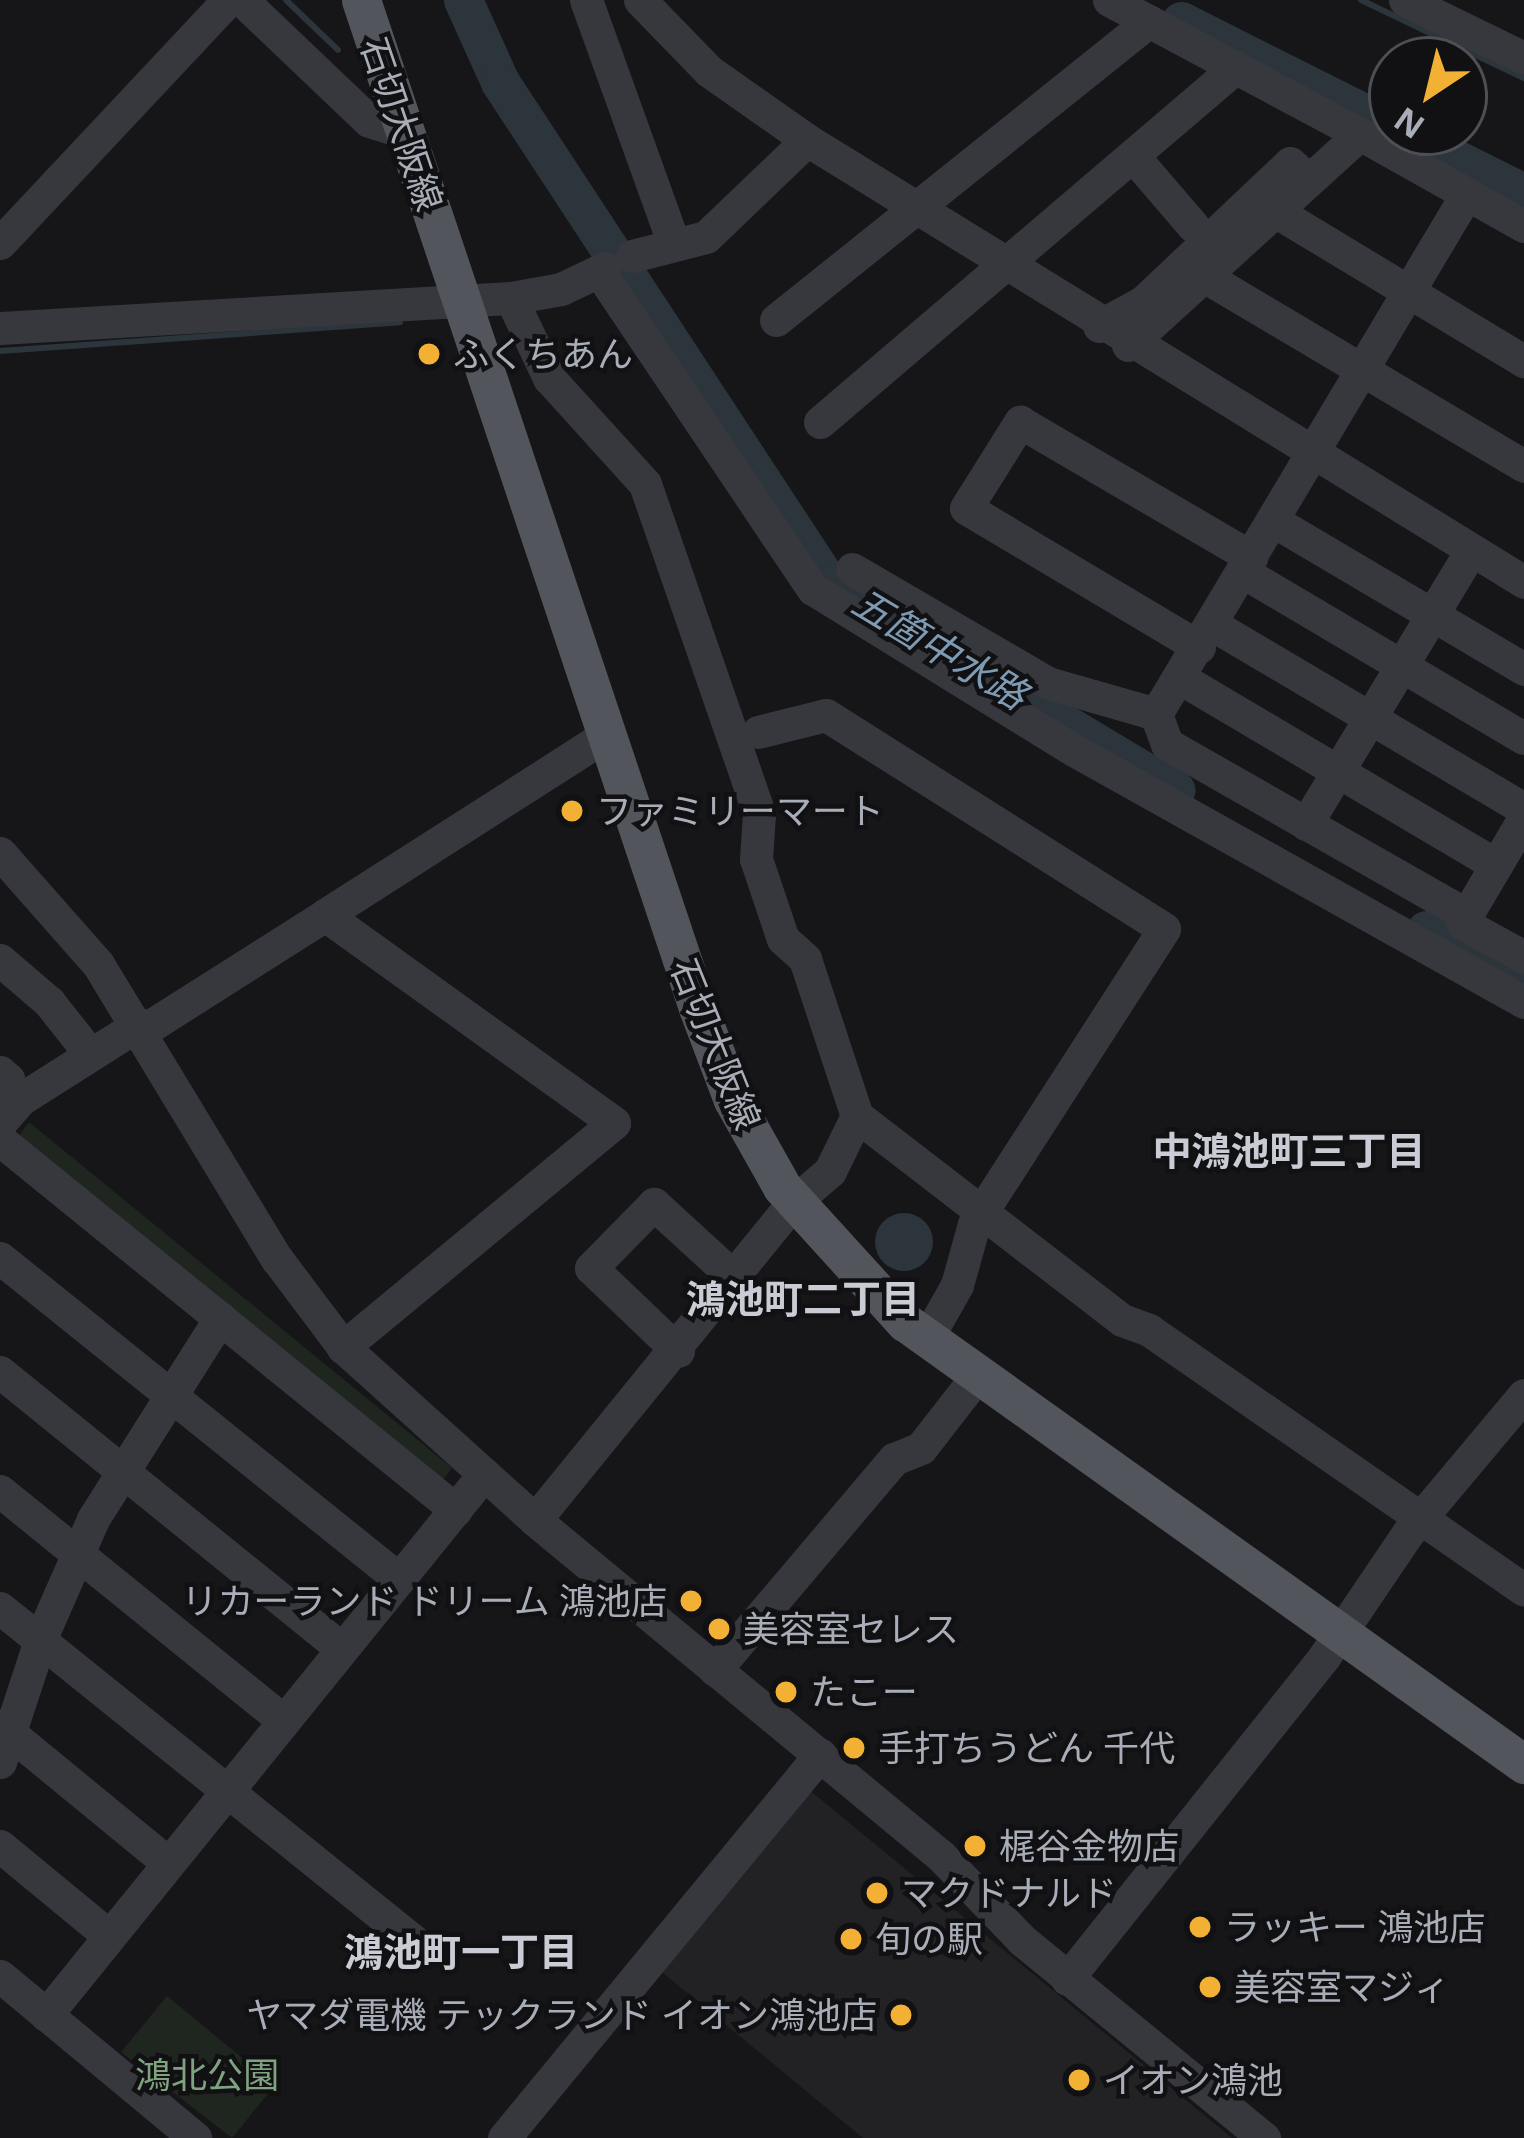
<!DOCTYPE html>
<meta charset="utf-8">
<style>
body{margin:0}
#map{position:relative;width:1524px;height:2138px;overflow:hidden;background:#161618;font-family:"Open Sans","Noto Sans JP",sans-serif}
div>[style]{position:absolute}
.built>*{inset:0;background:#222225}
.green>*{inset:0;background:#1e261f}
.water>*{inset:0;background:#2c353c}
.round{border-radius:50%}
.stream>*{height:6px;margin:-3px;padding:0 3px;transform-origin:3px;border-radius:3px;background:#2c353c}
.river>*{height:39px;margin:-19.5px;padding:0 19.5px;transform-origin:19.5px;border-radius:19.5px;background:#2c353c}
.minor>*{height:33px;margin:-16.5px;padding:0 16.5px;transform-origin:16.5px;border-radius:16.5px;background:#37383d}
.major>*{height:39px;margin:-19.5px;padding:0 19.5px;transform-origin:19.5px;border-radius:19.5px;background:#53555c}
.dots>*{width:33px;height:33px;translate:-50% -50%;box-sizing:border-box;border:6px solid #111113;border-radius:50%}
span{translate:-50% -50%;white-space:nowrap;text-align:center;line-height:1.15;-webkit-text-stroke:9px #111113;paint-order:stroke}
.street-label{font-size:36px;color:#a8adb8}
.poi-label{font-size:36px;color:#a8adb8}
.left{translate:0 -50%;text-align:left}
.right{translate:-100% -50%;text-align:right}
.park-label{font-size:36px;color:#7fa381}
.water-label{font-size:39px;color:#7f9bb3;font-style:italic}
.neighbourhood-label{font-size:39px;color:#c9ccd4;font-weight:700}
.north{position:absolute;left:1368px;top:36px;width:120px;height:120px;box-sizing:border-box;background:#111113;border:3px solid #4d4f55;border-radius:50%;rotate:215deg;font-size:33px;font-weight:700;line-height:48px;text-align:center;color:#a8adb8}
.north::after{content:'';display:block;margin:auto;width:42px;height:54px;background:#f2b134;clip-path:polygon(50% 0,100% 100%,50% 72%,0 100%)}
</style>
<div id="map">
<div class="built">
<i style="clip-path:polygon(807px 1788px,1232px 2138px,863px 2138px,662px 1972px)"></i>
</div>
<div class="green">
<i style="clip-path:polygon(29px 1122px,452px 1468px,439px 1485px,14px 1142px)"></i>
<i style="clip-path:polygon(167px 1996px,275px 2085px,232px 2138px,121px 2052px)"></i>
</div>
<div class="water">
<i class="round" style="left:875px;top:1213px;width:58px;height:58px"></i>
</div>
<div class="stream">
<i style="left:286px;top:0;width:72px;rotate:43.9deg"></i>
<i style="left:1361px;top:0;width:181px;rotate:25.6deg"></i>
<i style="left:0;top:351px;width:401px;rotate:-4.1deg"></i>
</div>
<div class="river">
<i style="left:463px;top:0;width:90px;rotate:65.7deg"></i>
<i style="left:500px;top:82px;width:598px;rotate:56.74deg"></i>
<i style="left:828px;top:582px;width:405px;rotate:30.9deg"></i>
<i style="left:1181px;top:21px;width:236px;rotate:26.7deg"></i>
<i style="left:1402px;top:132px;width:136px;rotate:26.6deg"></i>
<i style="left:1426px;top:930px;width:110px;rotate:27.5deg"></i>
</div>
<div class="minor">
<i style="left:242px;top:0;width:175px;rotate:43.6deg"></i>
<i style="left:369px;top:121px;width:38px;rotate:17deg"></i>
<i style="left:586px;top:0;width:257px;rotate:70.2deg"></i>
<i style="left:640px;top:0;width:99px;rotate:45.8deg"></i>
<i style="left:709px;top:71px;width:120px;rotate:35.1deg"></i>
<i style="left:807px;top:140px;width:842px;rotate:31.65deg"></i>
<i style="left:1109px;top:0;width:285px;rotate:28.1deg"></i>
<i style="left:1405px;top:0;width:132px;rotate:26deg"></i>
<i style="left:1133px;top:156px;width:92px;rotate:49.4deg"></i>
<i style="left:1275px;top:211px;width:291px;rotate:31.1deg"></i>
<i style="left:0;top:243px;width:333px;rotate:-46.8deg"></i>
<i style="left:632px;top:256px;width:76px;rotate:-14.4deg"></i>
<i style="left:706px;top:237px;width:140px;rotate:-43.8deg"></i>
<i style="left:599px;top:271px;width:383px;rotate:56.1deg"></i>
<i style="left:813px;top:589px;width:307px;rotate:31.7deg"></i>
<i style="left:1074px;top:750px;width:516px;rotate:29.25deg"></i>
<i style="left:1204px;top:276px;width:372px;rotate:30.7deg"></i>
<i style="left:511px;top:298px;width:89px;rotate:64.6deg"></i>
<i style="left:549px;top:378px;width:143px;rotate:47.8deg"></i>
<i style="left:645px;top:484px;width:349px;rotate:70.9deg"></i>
<i style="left:759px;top:814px;width:45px;rotate:93.8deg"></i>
<i style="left:756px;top:859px;width:84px;rotate:71.4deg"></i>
<i style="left:783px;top:939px;width:30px;rotate:42deg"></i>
<i style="left:805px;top:959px;width:165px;rotate:71.7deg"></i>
<i style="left:857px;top:1116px;width:334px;rotate:37.6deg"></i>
<i style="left:1122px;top:1320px;width:29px;rotate:20deg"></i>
<i style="left:1149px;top:1330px;width:456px;rotate:34.7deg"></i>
<i style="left:776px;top:320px;width:478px;rotate:-38.7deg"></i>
<i style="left:1099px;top:326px;width:50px;rotate:-28.6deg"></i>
<i style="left:1143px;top:302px;width:202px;rotate:-43.4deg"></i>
<i style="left:1290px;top:163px;width:25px;rotate:42deg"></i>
<i style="left:0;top:328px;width:512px;rotate:-3.36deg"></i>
<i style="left:511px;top:298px;width:51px;rotate:-10.2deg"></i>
<i style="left:561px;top:289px;width:49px;rotate:-25.5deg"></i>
<i style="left:1128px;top:345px;width:314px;rotate:-42.3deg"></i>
<i style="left:1360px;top:134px;width:188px;rotate:29.3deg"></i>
<i style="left:820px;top:422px;width:547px;rotate:-40.48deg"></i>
<i style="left:1272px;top:520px;width:293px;rotate:30.6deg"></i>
<i style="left:852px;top:569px;width:227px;rotate:30.2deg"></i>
<i style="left:1048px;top:683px;width:112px;rotate:16deg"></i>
<i style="left:1243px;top:572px;width:326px;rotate:30.6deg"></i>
<i style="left:1213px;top:625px;width:361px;rotate:30.6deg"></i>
<i style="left:1199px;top:647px;width:271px;rotate:-149.2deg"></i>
<i style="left:966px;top:508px;width:102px;rotate:-57.9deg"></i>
<i style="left:1020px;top:422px;width:268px;rotate:30.3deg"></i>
<i style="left:1180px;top:678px;width:367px;rotate:30.6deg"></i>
<i style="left:1156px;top:714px;width:605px;rotate:-59.15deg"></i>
<i style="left:1156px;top:714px;width:32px;rotate:70deg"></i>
<i style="left:1167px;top:744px;width:345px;rotate:29.7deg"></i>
<i style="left:758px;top:732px;width:70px;rotate:-14deg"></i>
<i style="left:826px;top:715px;width:400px;rotate:32.3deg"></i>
<i style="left:1164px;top:929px;width:351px;rotate:122.8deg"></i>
<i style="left:974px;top:1224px;width:63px;rotate:105.6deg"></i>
<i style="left:957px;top:1285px;width:61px;rotate:119.5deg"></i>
<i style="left:1524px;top:818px;width:122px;rotate:120.6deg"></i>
<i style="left:1462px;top:923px;width:71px;rotate:28.7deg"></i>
<i style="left:1306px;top:824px;width:320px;rotate:-58.9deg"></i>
<i style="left:0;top:853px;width:148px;rotate:48.6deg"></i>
<i style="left:98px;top:964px;width:345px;rotate:58.8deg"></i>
<i style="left:277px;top:1259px;width:110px;rotate:53.1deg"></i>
<i style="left:343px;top:1347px;width:258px;rotate:42deg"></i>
<i style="left:535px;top:1520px;width:527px;rotate:39.61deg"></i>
<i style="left:941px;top:1856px;width:117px;rotate:46deg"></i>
<i style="left:1022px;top:1940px;width:313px;rotate:39.3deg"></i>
<i style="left:325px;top:915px;width:335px;rotate:-32.6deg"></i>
<i style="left:0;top:960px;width:65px;rotate:40.6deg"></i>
<i style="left:49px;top:1002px;width:66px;rotate:51.7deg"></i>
<i style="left:144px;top:1030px;width:214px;rotate:-32.4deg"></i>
<i style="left:325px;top:915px;width:356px;rotate:35.7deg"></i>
<i style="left:614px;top:1123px;width:352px;rotate:140.4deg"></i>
<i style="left:0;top:1072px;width:11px;rotate:41deg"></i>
<i style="left:8px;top:1079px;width:14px;rotate:126deg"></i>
<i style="left:0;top:1123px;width:32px;rotate:-49deg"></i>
<i style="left:21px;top:1099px;width:140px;rotate:-32.4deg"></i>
<i style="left:0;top:1140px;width:587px;rotate:39.06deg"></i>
<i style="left:0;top:1258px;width:512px;rotate:38.82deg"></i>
<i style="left:678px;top:1351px;width:120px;rotate:-136.3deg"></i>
<i style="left:591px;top:1268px;width:90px;rotate:-45.5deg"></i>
<i style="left:654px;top:1204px;width:113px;rotate:42.5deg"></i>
<i style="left:0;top:1372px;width:440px;rotate:39deg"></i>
<i style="left:0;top:1491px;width:365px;rotate:39deg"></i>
<i style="left:535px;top:1520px;width:409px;rotate:-50.9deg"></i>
<i style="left:793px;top:1203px;width:49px;rotate:-40.9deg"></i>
<i style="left:830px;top:1171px;width:61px;rotate:-63.9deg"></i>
<i style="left:0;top:1608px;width:534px;rotate:38.84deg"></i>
<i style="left:715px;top:1670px;width:277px;rotate:-49.7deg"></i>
<i style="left:894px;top:1459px;width:29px;rotate:-22deg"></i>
<i style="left:921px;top:1448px;width:91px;rotate:-52.1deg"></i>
<i style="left:0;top:1725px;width:217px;rotate:39.4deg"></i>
<i style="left:0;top:1762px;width:128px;rotate:-71.8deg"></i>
<i style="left:40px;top:1640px;width:132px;rotate:-66.3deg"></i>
<i style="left:93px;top:1519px;width:238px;rotate:-57.7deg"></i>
<i style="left:0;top:1846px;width:141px;rotate:39.5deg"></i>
<i style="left:0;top:1976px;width:254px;rotate:39.7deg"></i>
<i style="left:1067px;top:1979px;width:412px;rotate:-51.4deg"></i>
<i style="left:1324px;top:1657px;width:150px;rotate:-55.9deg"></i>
<i style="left:1408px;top:1533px;width:180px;rotate:-50deg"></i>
<i style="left:46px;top:2015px;width:696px;rotate:-51.01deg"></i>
<i style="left:504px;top:2138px;width:497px;rotate:-50.5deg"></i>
</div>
<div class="major">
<i style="left:361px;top:0;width:1063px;rotate:71.51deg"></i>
<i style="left:698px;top:1008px;width:98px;rotate:69.2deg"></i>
<i style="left:733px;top:1100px;width:100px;rotate:60.6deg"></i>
<i style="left:782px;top:1187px;width:183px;rotate:47.7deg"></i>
<i style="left:905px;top:1322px;width:761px;rotate:35.53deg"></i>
</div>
<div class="dots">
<i style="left:429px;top:354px;background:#f2b134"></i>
<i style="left:572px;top:811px;background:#f2b134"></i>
<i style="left:691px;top:1601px;background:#f2b134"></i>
<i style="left:719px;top:1629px;background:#f2b134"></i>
<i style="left:786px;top:1692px;background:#f2b134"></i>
<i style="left:854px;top:1748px;background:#f2b134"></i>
<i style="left:975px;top:1846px;background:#f2b134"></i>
<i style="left:877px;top:1893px;background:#f2b134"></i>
<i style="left:1200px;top:1927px;background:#f2b134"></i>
<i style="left:851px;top:1939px;background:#f2b134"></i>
<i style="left:1210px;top:1987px;background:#f2b134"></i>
<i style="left:901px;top:2015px;background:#f2b134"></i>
<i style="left:1079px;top:2080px;background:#f2b134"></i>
</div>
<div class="street-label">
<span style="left:402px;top:124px;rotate:71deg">石切大阪線</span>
<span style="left:716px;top:1044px;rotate:68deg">石切大阪線</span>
</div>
<div class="poi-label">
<span class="left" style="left:453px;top:354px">ふくちあん</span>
<span class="left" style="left:596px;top:811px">ファミリーマート</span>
<span class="right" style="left:667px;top:1601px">リカーランド ドリーム 鴻池店</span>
<span class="left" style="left:743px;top:1629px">美容室セレス</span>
<span class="left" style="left:810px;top:1692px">たこー</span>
<span class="left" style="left:878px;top:1748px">手打ちうどん 千代</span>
<span class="left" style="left:999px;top:1846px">梶谷金物店</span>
<span class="left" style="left:901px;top:1893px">マクドナルド</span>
<span class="left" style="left:1224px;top:1927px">ラッキー 鴻池店</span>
<span class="left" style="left:875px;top:1939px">旬の駅</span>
<span class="left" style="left:1234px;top:1987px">美容室マジィ</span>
<span class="right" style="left:877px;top:2015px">ヤマダ電機 テックランド イオン鴻池店</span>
<span class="left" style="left:1103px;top:2080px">イオン鴻池</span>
</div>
<div class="park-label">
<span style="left:207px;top:2075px">鴻北公園</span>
</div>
<div class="water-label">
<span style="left:940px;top:648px;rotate:31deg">五箇中水路</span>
</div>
<div class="neighbourhood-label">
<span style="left:1289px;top:1150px">中鴻池町三丁目</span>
<span style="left:803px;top:1298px">鴻池町二丁目</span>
<span style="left:461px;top:1951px">鴻池町一丁目</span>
</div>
<div class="north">N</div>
</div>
